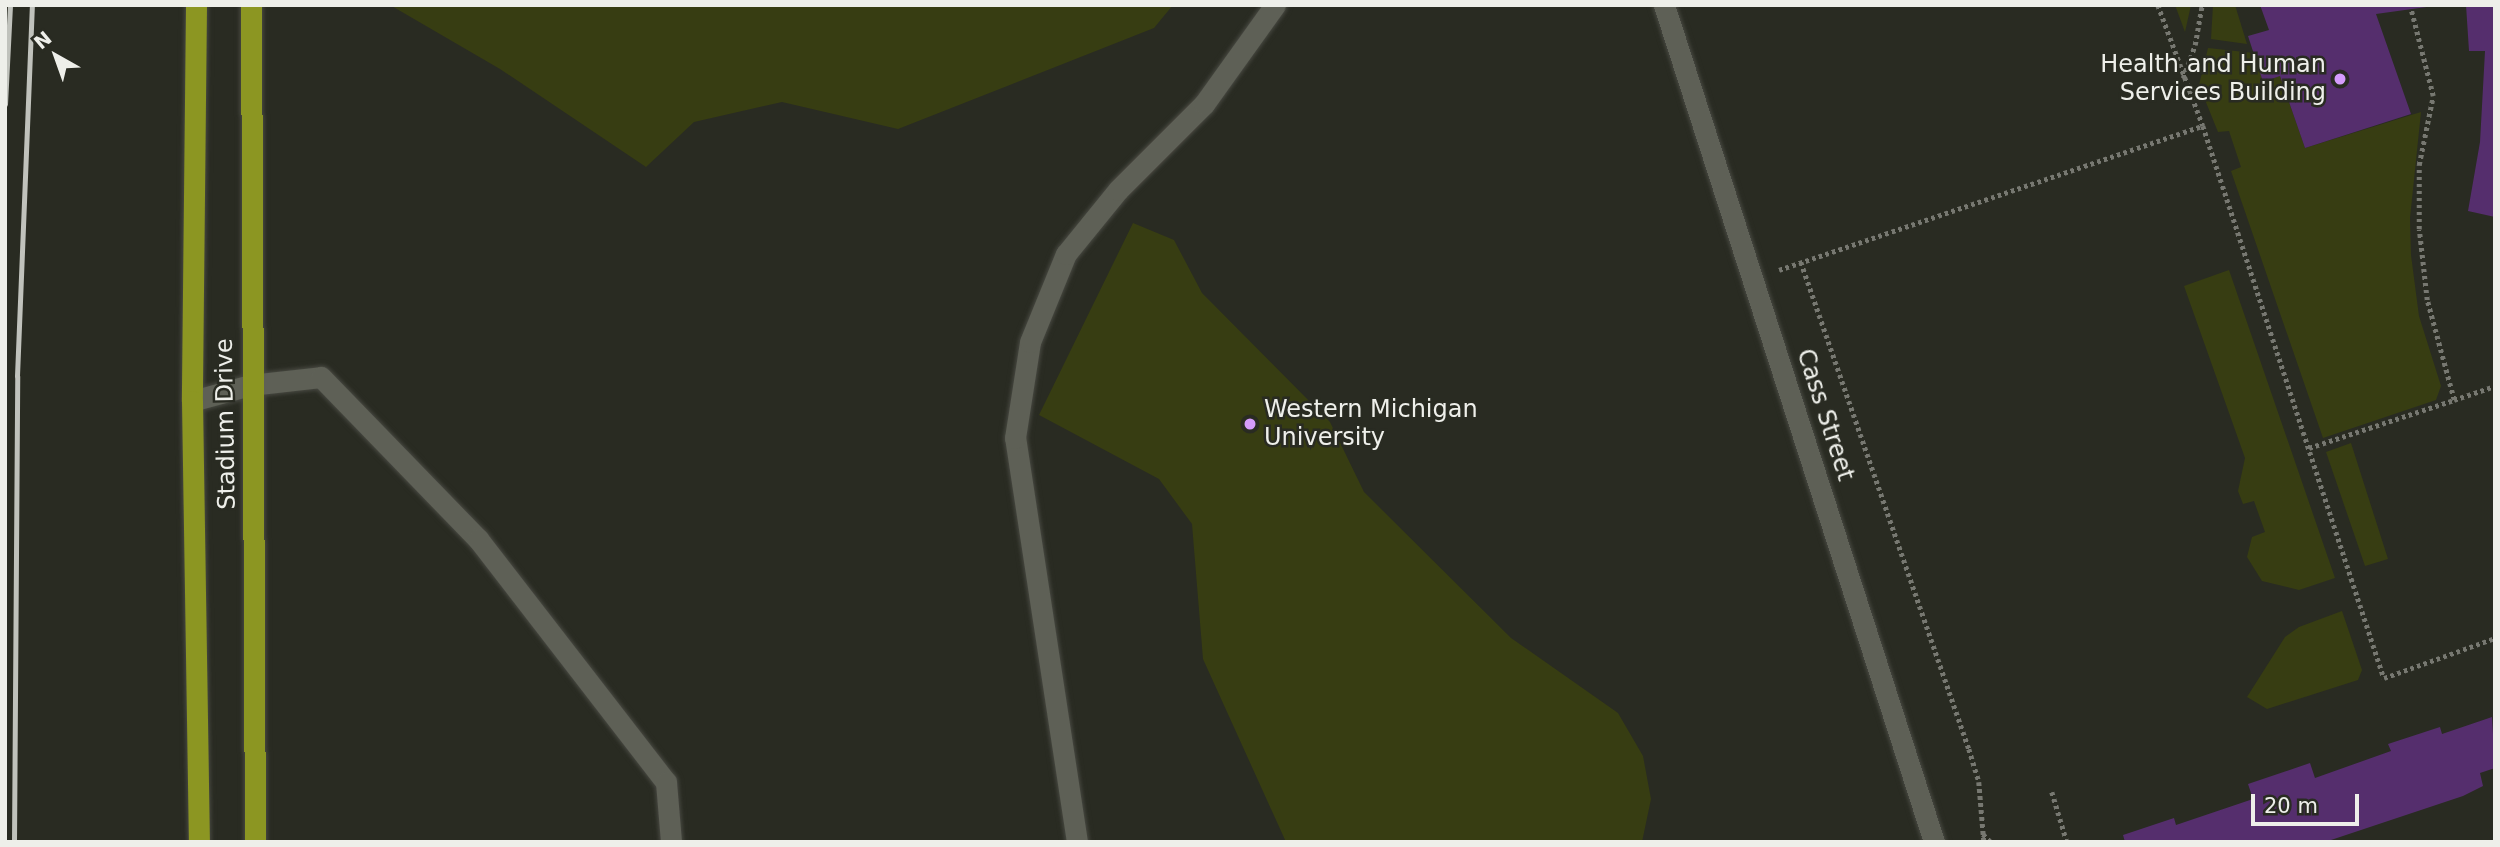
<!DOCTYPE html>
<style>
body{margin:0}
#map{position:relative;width:2500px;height:847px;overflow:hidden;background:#292b22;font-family:"DejaVu Sans",sans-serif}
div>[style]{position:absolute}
.green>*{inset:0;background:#373d12}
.building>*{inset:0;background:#552e6d}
.path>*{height:4.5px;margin-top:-2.25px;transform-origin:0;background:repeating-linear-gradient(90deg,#777871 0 3.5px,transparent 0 7px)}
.roads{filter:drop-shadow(0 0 2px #474841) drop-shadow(0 0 2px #474841)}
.minor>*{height:21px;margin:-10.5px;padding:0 10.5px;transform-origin:10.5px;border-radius:10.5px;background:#5e6056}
.major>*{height:21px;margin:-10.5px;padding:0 10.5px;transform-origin:10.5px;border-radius:10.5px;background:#8c9622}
.rail>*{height:5px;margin:-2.5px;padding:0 2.5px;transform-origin:2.5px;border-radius:2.5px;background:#c0c2bc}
.dots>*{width:19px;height:19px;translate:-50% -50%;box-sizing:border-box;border:4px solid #292b22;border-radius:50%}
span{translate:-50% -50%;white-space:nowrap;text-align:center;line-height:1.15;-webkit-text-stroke:5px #292b22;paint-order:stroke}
.poi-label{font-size:24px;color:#eeefea}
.right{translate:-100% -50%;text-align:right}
.left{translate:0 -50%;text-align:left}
.street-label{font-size:24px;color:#eeefea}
.frame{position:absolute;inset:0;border:7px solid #eeefea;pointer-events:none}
.north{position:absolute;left:21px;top:21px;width:70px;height:70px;-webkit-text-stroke:5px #292b22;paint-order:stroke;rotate:320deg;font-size:19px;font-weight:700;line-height:28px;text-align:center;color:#eeefea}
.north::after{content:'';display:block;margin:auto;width:24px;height:32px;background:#eeefea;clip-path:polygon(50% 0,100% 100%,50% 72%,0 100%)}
.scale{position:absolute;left:2251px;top:794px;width:108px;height:32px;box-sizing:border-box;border:4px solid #eeefea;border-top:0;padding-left:9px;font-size:21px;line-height:24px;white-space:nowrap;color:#eeefea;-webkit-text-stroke:5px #292b22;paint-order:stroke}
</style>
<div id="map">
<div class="green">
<i style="clip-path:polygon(390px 5px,1173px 5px,1154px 28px,898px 129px,782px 102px,694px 122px,646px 167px,500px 69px)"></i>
<i style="clip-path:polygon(2175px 5px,2191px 5px,2185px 32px)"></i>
<i style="clip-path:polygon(2213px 5px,2235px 5px,2247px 44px,2211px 39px)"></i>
<i style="clip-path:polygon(2208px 48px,2254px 53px,2263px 82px,2280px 76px,2305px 148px,2421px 112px,2410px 218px,2411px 255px,2419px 316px,2441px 386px,2436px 400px,2323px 438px,2231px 171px,2241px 167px,2229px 131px,2218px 132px,2199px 85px)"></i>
<i style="clip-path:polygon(1133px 223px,1174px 240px,1202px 293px,1330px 422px,1364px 492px,1511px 638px,1618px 713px,1643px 756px,1651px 799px,1642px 842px,1286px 842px,1203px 659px,1192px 524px,1159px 479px,1039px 415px)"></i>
<i style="clip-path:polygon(2229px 270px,2335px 578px,2299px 590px,2262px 581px,2247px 557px,2252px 537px,2265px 532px,2254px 501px,2243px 504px,2238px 491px,2245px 458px,2184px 286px)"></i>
<i style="clip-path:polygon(2351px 443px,2388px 559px,2365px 566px,2326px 452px)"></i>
<i style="clip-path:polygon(2342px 611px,2362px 670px,2358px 680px,2267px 709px,2247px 697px,2285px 637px,2299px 627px)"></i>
</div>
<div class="building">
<i style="clip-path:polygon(2260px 5px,2441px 5px,2376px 14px,2411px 114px,2305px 148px,2280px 76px,2263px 82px,2248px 36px,2269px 30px)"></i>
<i style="clip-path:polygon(2466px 5px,2495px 5px,2495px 217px,2468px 211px,2480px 142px,2485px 51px,2469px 51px)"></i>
<i style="clip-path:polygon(2492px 717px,2495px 768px,2480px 773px,2483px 786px,2463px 796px,2325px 842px,2125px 842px,2123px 835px,2174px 818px,2176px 825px,2253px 799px,2248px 784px,2310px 763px,2315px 778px,2391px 751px,2388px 744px,2440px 727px,2442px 734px)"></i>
</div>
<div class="path">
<i style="left:2158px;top:5px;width:129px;rotate:69.6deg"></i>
<i style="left:2203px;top:126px;width:581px;rotate:71.85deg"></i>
<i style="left:2384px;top:678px;width:118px;rotate:-19.8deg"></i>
<i style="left:2183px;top:78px;width:35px;rotate:-70deg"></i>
<i style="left:2195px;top:45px;width:41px;rotate:-80.1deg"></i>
<i style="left:1801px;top:262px;width:515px;rotate:70.97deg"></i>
<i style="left:1969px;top:749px;width:34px;rotate:73deg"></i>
<i style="left:1979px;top:782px;width:60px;rotate:85.2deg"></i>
<i style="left:1779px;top:270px;width:448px;rotate:-18.8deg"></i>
<i style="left:2454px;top:400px;width:43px;rotate:-18.9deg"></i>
<i style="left:2309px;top:448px;width:153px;rotate:-18.3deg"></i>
<i style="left:2454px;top:400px;width:104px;rotate:-105.1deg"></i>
<i style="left:2427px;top:300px;width:71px;rotate:-96.4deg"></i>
<i style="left:2419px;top:229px;width:64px;rotate:-90deg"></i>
<i style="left:2419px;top:165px;width:70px;rotate:-78.5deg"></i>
<i style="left:2433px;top:96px;width:89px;rotate:-104.3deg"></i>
<i style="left:2052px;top:792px;width:52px;rotate:73.3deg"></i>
<i style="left:1983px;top:834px;width:11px;rotate:45deg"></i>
</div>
<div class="roads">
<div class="minor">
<i style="left:1664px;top:5px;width:879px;rotate:72.12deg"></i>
<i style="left:192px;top:401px;width:60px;rotate:-15.4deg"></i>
<i style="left:250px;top:385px;width:71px;rotate:-6.4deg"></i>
<i style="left:321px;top:377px;width:226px;rotate:45.9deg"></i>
<i style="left:478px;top:539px;width:307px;rotate:52.3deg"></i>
<i style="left:666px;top:782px;width:60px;rotate:85.2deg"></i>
<i style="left:1077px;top:842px;width:409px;rotate:-98.7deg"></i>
<i style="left:1015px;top:438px;width:97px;rotate:-81.1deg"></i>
<i style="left:1030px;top:342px;width:95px;rotate:-67.8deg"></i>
<i style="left:1066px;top:254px;width:82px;rotate:-50.9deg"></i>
<i style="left:1118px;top:190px;width:122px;rotate:-45deg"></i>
<i style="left:1204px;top:104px;width:122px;rotate:-54.4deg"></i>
</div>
<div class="major">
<i style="left:196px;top:5px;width:396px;rotate:90.6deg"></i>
<i style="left:192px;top:401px;width:441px;rotate:89.1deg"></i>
<i style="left:251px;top:5px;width:837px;rotate:89.73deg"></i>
</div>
</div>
<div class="rail">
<i style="left:5px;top:104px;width:99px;rotate:-87.1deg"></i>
<i style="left:14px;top:842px;width:466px;rotate:-89.6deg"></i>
<i style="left:17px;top:376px;width:371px;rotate:-87.7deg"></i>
</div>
<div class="dots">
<i style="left:2340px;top:79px;background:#d59cfb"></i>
<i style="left:1250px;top:424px;background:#d59cfb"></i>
</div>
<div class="poi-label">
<span class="right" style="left:2326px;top:79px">Health and Human<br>Services Building</span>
<span class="left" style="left:1264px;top:424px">Western Michigan<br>University</span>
</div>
<div class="street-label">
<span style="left:1825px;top:415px;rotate:72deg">Cass Street</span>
<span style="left:226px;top:424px;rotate:-91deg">Stadium Drive</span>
</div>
<div class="frame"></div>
<div class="north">N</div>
<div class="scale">20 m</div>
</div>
